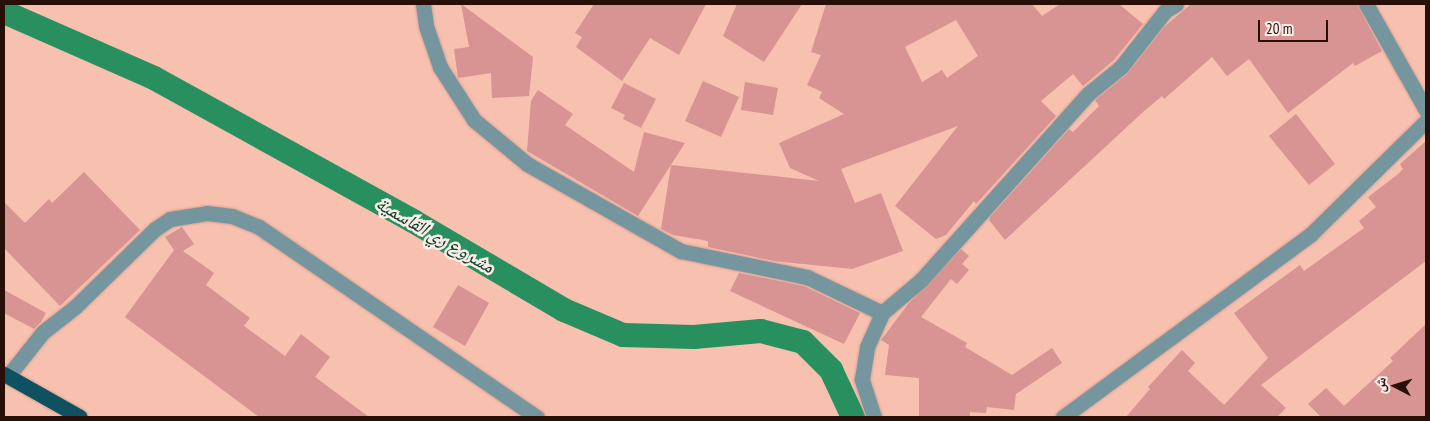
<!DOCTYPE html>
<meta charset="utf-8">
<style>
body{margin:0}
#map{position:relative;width:1430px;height:421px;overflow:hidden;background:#f7c0af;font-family:"PT Sans Narrow","Noto Naskh Arabic",sans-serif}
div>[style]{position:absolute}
.canal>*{height:24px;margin:-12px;padding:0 12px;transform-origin:12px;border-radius:12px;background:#288f5f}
.building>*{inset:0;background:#d89393}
.roads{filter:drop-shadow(0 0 1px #d2a091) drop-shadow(0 0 1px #d2a091)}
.minor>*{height:15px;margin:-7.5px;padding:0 7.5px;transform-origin:7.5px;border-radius:7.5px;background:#76969f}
.highway>*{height:15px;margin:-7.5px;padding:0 7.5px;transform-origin:7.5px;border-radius:7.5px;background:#0e5161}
span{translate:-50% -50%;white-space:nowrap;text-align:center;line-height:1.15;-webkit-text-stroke:5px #faece7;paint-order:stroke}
.water-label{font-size:19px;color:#084027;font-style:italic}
.frame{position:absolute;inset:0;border:5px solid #281009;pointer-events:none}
.north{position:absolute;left:1370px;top:361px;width:50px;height:50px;-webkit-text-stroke:4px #faece7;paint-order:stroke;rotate:275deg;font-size:14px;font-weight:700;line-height:20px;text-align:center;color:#281009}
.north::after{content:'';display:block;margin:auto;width:18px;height:22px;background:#281009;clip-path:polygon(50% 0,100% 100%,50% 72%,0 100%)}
.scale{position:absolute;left:1258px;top:20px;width:70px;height:22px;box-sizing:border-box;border:2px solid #281009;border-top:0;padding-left:6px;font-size:15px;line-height:18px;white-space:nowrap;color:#281009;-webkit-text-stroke:4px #faece7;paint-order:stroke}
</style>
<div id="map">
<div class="canal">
<i style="left:4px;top:12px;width:164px;rotate:23.7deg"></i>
<i style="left:154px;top:78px;width:296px;rotate:28.9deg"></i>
<i style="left:413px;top:221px;width:175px;rotate:30.5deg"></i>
<i style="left:564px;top:310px;width:64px;rotate:23deg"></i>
<i style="left:623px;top:335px;width:71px;rotate:1.6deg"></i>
<i style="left:694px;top:337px;width:67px;rotate:-5.1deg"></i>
<i style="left:761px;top:331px;width:43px;rotate:14.7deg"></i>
<i style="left:803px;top:342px;width:40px;rotate:45deg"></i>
<i style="left:831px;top:370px;width:52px;rotate:64.9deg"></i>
</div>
<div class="building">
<i style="clip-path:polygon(461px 4px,533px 57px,529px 96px,492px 98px,491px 73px,458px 78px,454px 49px,469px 47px)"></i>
<i style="clip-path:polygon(594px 4px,706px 4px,679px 55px,650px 38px,622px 81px,576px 47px,582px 37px,575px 33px)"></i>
<i style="clip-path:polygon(737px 4px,802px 4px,764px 62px,723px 36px)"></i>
<i style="clip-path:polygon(evenodd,826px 4px,1032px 4px,1042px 16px,1060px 4px,1119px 4px,1143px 24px,1114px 60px,1083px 86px,1073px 74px,1041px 101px,1056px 116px,976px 204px,974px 201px,946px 235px,936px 239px,895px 206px,958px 126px,841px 169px,855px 203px,881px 193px,903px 251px,852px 269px,774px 261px,708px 247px,708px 241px,673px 235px,661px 229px,671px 165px,819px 181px,790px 168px,779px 143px,844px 114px,819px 98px,822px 92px,807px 85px,821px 55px,811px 52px,826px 4px,956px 20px,978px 56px,947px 78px,942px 70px,922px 82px,905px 47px,956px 20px)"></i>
<i style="clip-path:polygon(1191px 4px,1357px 4px,1382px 51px,1355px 66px,1353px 63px,1288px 113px,1249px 59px,1227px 76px,1212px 57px,1164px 99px,1162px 96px,1143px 112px,1005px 240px,989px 220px,991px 218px,988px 219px,1069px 129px,1073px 132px,1099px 106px,1095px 100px,1127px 74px,1164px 27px)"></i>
<i style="clip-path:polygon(703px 81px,739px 97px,721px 137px,685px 121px)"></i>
<i style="clip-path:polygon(745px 82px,778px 88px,773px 115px,741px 110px)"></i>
<i style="clip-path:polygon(624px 83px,656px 99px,641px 128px,623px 119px,625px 115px,611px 108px)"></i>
<i style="clip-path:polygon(538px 90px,573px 114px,565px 125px,634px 172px,644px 132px,685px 143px,638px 216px,527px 151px,531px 101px)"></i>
<i style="clip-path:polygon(1296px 114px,1335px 164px,1309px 185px,1269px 136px)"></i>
<i style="clip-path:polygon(1426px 141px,1426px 261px,1261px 385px,1286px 408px,1277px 417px,1126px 417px,1150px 389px,1148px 387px,1182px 350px,1195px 363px,1188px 371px,1224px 405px,1268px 358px,1234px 313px,1300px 265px,1304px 271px,1364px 228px,1359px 221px,1376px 207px,1368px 197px,1397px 175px,1403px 169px,1400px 164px)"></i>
<i style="clip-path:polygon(84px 172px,140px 230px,60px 306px,4px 248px,4px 202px,25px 223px,49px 199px,52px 203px)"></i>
<i style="clip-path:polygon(182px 227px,194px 244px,183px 251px,214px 273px,206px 285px,250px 318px,244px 326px,285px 356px,301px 334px,330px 357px,315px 377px,369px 417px,259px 417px,125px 317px,174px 250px,165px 237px)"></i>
<i style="clip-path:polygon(961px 249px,969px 256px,962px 264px,969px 270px,957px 284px,951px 279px,921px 317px,967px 343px,965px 347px,1012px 375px,1052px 348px,1062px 363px,1016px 394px,1014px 410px,987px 407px,986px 413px,970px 412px,970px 417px,919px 417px,919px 378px,885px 375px,889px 345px,881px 340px,909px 303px)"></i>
<i style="clip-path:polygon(739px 273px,804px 286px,860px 313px,844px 344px,730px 291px)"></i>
<i style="clip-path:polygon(458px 285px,489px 303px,465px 346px,433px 327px)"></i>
<i style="clip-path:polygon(4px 290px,46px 313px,41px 322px,34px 329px,4px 313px)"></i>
<i style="clip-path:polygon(1426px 324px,1426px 417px,1321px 417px,1308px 404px,1326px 388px,1344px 406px,1393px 361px,1390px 358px)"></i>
</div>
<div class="roads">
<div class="minor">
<i style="left:423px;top:4px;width:22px;rotate:82deg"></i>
<i style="left:426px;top:26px;width:43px;rotate:71.1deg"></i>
<i style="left:440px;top:67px;width:63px;rotate:57.3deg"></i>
<i style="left:474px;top:120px;width:69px;rotate:39.7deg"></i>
<i style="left:527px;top:164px;width:177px;rotate:29.5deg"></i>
<i style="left:681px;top:251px;width:129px;rotate:11.7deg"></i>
<i style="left:807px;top:277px;width:83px;rotate:25.6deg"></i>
<i style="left:1366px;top:4px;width:122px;rotate:60.5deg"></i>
<i style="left:8px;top:376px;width:56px;rotate:-51.5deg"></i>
<i style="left:43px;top:332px;width:42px;rotate:-38.2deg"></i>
<i style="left:76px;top:306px;width:110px;rotate:-44.3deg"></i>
<i style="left:155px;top:229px;width:18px;rotate:-34deg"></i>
<i style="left:170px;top:219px;width:37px;rotate:-9deg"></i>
<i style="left:207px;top:213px;width:25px;rotate:7deg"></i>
<i style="left:232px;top:216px;width:29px;rotate:22deg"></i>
<i style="left:259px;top:227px;width:337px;rotate:34.4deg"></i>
<i style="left:874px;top:417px;width:40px;rotate:-108deg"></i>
<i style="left:862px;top:379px;width:32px;rotate:-81deg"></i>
<i style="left:867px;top:347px;width:37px;rotate:-66deg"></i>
<i style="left:882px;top:313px;width:51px;rotate:-40.2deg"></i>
<i style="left:921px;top:280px;width:251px;rotate:-48.1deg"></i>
<i style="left:1089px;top:93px;width:41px;rotate:-39.1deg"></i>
<i style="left:1121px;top:67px;width:71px;rotate:-51.8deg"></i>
<i style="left:1165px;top:11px;width:13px;rotate:-32deg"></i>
<i style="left:1063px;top:417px;width:307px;rotate:-36.4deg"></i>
<i style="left:1310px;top:235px;width:163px;rotate:-44.5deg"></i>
</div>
<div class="highway">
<i style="left:4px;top:374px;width:87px;rotate:29.5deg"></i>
</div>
</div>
<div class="water-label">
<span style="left:435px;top:235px;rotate:30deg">مشروع ري القاسمية</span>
</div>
<div class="frame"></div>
<div class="north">ش</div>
<div class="scale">20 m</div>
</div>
